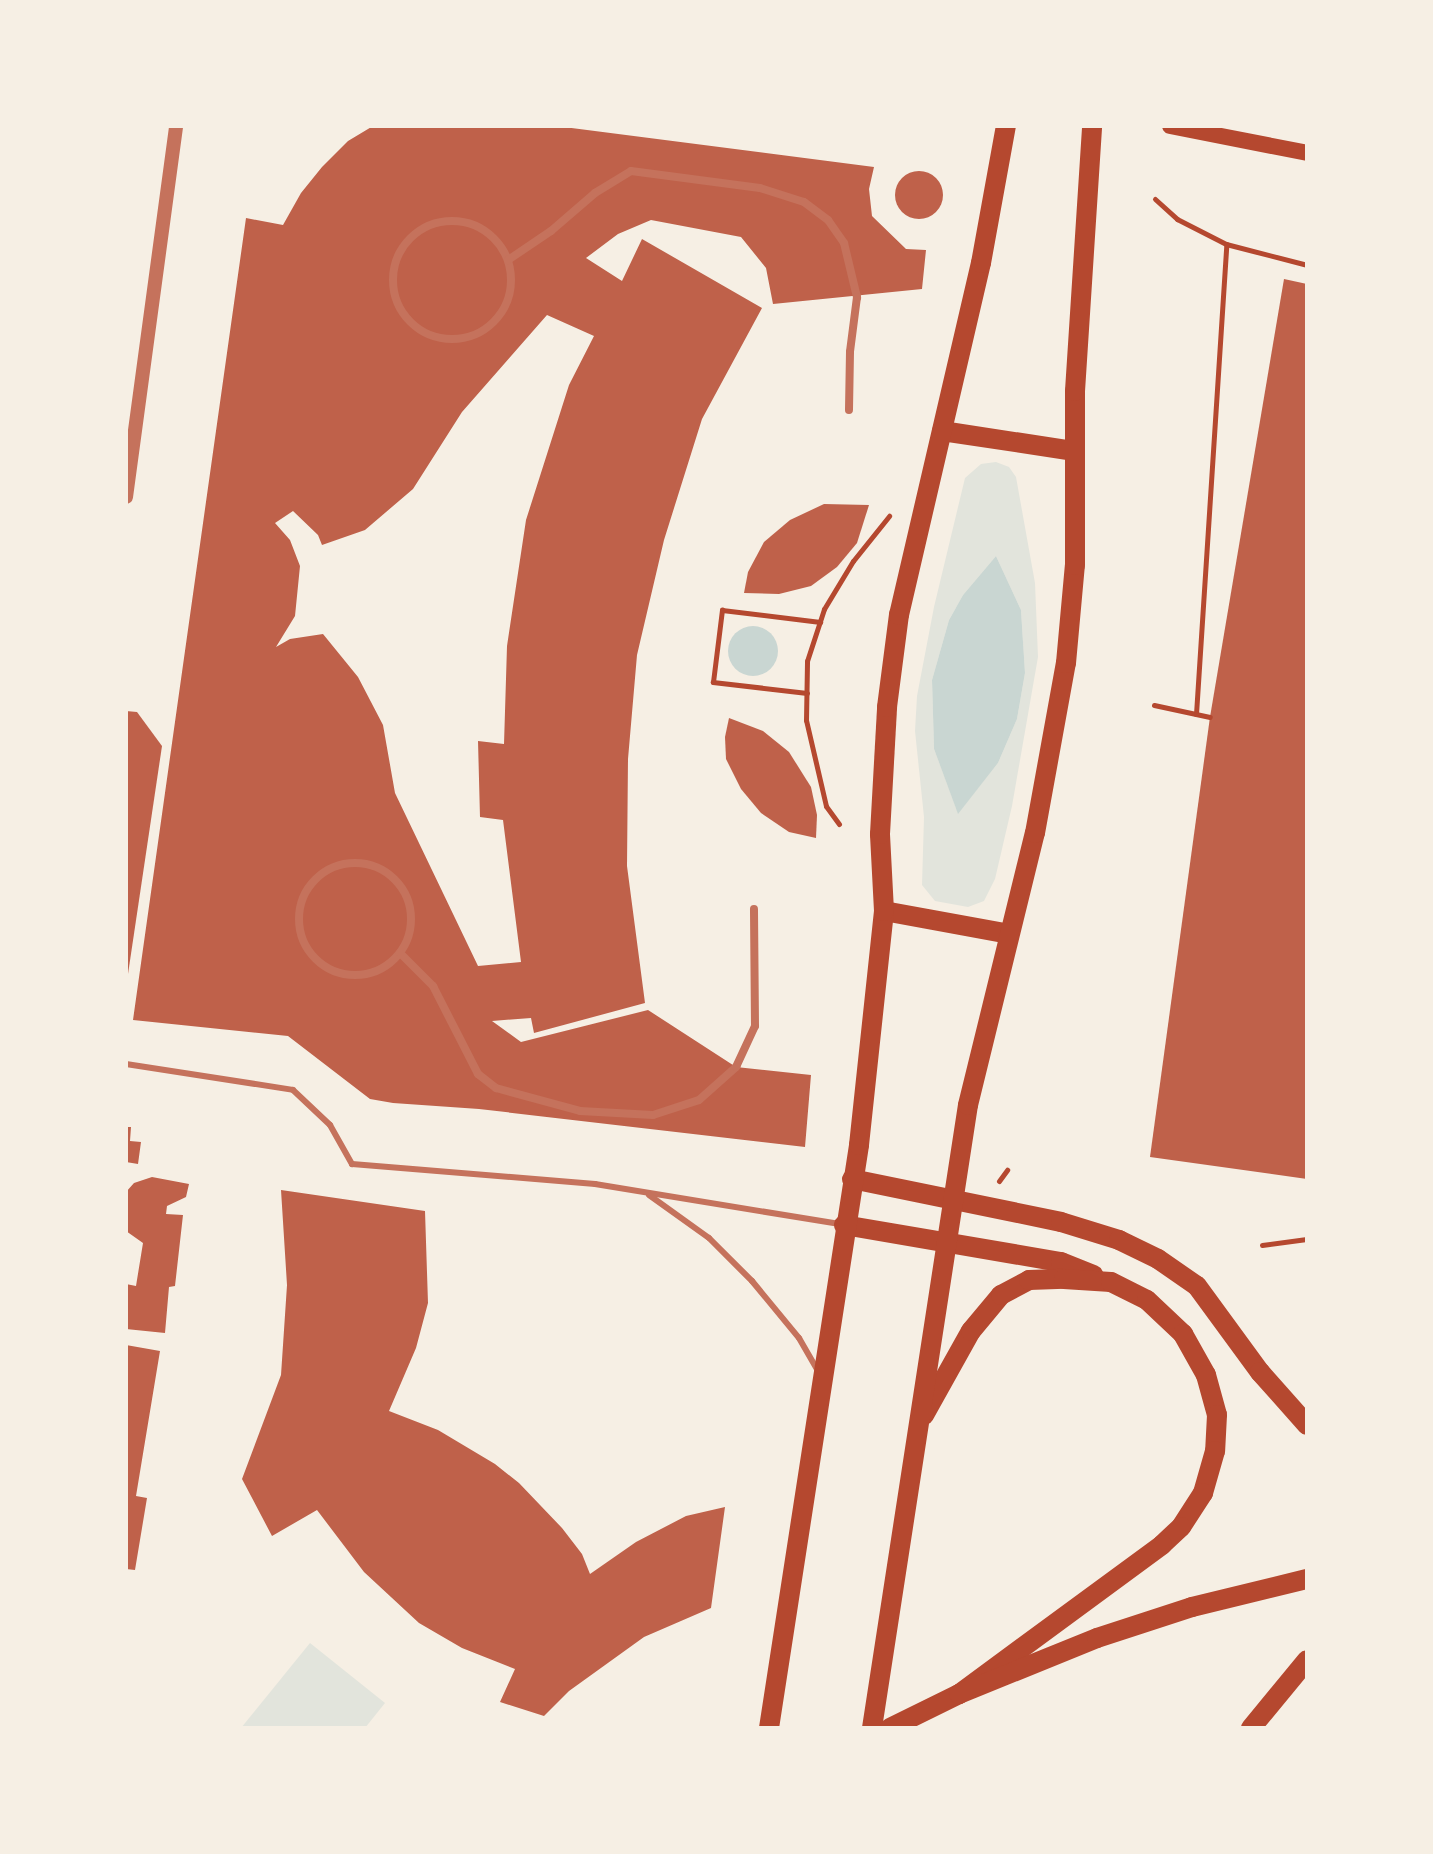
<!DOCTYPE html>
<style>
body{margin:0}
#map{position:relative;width:1433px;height:1854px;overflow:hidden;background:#f6efe4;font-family:Helvetica,sans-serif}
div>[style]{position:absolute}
.green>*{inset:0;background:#e2e4dc}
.water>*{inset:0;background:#c9d6d2}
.round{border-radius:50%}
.building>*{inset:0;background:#bf614a}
.path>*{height:5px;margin:-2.5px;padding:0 2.5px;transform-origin:2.5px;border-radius:2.5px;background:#b5482f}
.service>*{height:6px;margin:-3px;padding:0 3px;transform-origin:3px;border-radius:3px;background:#c5725c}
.minor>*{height:8px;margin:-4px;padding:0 4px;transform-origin:4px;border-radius:4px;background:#c5725c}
.minor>.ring{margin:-4px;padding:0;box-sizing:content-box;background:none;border:8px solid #c5725c;border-radius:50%}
.tertiary>*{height:14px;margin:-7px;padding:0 7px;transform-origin:7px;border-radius:7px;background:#c5725c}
.secondary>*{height:16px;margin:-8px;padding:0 8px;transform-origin:8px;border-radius:8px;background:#b5482f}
.primary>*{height:20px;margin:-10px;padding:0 10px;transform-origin:10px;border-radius:10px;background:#b5482f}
span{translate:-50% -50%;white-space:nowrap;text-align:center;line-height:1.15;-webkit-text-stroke:6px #f6efe4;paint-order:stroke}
.frame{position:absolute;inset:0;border:128px solid #f6efe4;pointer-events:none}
</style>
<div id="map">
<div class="green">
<i style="clip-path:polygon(evenodd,996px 462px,1009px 467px,1016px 477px,1035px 583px,1038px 657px,1012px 806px,995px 879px,984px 901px,968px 907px,935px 901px,922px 885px,924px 817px,915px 731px,917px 696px,934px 607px,965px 478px,981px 464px,996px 462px,996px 556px,1021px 610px,1025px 673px,1017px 719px,998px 763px,958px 813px,934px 749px,932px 680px,949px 620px,963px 595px,996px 556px)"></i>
<i style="clip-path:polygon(310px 1643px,385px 1703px,365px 1728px,241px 1728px)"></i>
</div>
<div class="water">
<i style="clip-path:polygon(996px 556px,1021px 610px,1025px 673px,1017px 719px,998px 763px,958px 814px,934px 749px,932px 680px,949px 620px,963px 595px)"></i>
<i class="round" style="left:728px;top:626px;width:50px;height:50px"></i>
</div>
<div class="building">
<i style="clip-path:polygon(evenodd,373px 126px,556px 126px,874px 167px,869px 189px,872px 216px,906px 249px,926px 250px,922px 289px,773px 304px,766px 268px,741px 237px,651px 220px,618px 234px,586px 258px,622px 281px,642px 239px,762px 308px,702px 419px,664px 540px,637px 655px,628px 759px,627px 866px,645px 1003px,534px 1033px,531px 1018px,492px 1021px,521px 1042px,648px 1010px,736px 1067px,811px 1075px,805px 1147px,479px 1109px,393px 1103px,370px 1099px,288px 1036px,133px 1020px,246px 218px,283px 225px,301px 193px,322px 167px,348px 141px,373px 126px,547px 315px,594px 336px,569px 385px,526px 520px,507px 646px,504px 744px,478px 741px,480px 817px,503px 820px,521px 962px,478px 966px,395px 793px,383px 725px,358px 677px,323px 634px,290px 639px,276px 647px,295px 616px,300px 566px,290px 540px,275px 523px,293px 511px,318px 535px,322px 545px,365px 530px,413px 489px,462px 412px,547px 315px)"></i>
<i class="round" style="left:895px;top:171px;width:48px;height:48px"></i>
<i style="clip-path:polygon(1284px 279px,1307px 284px,1307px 1179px,1150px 1157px,1210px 717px)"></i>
<i style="clip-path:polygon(824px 504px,869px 505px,857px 543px,837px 567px,811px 586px,779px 594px,744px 593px,748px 572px,764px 542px,790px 520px)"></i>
<i style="clip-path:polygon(126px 711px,137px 712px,162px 746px,128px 974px)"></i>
<i style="clip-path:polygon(729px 718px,763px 731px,789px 752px,811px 787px,817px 815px,816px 838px,789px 832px,761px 813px,741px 789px,726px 759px,725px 737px)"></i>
<i style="clip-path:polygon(126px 1127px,131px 1127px,130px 1141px,141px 1142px,138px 1164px,126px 1162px)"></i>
<i style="clip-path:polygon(152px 1177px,189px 1184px,186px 1197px,167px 1206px,166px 1214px,183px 1215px,175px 1286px,169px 1287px,165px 1333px,126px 1329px,126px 1284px,136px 1286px,143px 1243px,126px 1231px,126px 1192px,134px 1183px)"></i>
<i style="clip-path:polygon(281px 1190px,425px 1211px,428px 1303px,416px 1348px,389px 1411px,438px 1430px,495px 1464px,519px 1483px,562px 1528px,582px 1554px,590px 1574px,636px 1542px,686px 1516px,725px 1507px,711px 1608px,644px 1637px,569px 1691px,544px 1716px,500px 1702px,515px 1669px,462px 1648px,419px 1623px,364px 1572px,317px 1510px,272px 1536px,242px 1479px,281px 1375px,287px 1285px)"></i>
<i style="clip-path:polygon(126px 1345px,160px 1351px,136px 1496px,147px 1498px,135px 1570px,126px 1569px)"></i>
</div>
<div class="path">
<i style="left:1155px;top:199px;width:30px;rotate:42deg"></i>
<i style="left:1177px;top:219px;width:55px;rotate:27deg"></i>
<i style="left:1226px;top:244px;width:84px;rotate:14.5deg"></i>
<i style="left:807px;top:693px;width:95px;rotate:-173.3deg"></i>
<i style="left:713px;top:682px;width:73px;rotate:-82.9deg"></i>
<i style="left:722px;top:610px;width:99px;rotate:7deg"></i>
<i style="left:1154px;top:705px;width:57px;rotate:12.1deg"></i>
<i style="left:1196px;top:714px;width:471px;rotate:-86.3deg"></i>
<i style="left:839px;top:824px;width:22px;rotate:-126deg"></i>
<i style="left:826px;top:806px;width:88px;rotate:-103.1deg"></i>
<i style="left:806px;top:720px;width:59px;rotate:-89deg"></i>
<i style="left:807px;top:661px;width:55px;rotate:-71.9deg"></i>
<i style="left:824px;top:609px;width:56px;rotate:-58.9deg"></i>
<i style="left:853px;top:561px;width:58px;rotate:-51.3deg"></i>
<i style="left:999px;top:1181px;width:14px;rotate:-54deg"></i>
<i style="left:1262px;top:1245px;width:45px;rotate:-7.6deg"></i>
</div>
<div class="service">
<i style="left:126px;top:1064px;width:169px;rotate:8.8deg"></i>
<i style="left:293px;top:1090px;width:51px;rotate:43.4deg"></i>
<i style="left:330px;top:1125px;width:45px;rotate:60.6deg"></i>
<i style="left:352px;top:1164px;width:244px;rotate:4.7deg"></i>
<i style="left:595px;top:1184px;width:248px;rotate:9.3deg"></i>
<i style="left:649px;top:1195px;width:74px;rotate:35.6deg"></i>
<i style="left:709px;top:1238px;width:61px;rotate:45deg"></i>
<i style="left:752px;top:1281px;width:74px;rotate:50.5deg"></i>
<i style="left:799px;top:1338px;width:36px;rotate:60deg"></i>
</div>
<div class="minor">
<i class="ring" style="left:393px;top:221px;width:110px;height:110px"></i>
<i style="left:508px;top:260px;width:52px;rotate:-34deg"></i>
<i style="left:551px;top:231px;width:58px;rotate:-40.8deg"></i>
<i style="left:595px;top:193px;width:42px;rotate:-31.4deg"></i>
<i style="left:631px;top:171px;width:130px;rotate:7.5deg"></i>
<i style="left:760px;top:188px;width:46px;rotate:17.7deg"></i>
<i style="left:804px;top:202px;width:30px;rotate:37deg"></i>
<i style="left:828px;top:220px;width:28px;rotate:55deg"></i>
<i style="left:844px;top:243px;width:56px;rotate:76.5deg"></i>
<i style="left:857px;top:297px;width:55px;rotate:97.3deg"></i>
<i style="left:850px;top:352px;width:58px;rotate:91deg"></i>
<i class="ring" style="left:299px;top:863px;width:104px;height:104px"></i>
<i style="left:400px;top:953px;width:47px;rotate:45deg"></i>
<i style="left:433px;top:986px;width:99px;rotate:62.9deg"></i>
<i style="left:478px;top:1074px;width:23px;rotate:38deg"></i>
<i style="left:496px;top:1088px;width:87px;rotate:15.3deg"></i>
<i style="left:580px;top:1111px;width:73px;rotate:3.1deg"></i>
<i style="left:653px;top:1115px;width:48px;rotate:-18.1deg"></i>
<i style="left:699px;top:1100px;width:50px;rotate:-41.7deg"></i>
<i style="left:736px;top:1067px;width:45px;rotate:-65.1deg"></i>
<i style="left:755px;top:1026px;width:117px;rotate:-90.5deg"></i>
</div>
<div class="tertiary">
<i style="left:126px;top:497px;width:374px;rotate:-82.3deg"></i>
</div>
<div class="secondary">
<i style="left:1170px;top:126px;width:140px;rotate:11.1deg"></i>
</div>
<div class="primary">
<i style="left:942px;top:431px;width:134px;rotate:8.6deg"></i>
<i style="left:884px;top:911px;width:127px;rotate:10.4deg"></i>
<i style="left:852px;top:1179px;width:213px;rotate:11.6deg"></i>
<i style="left:1061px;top:1222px;width:61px;rotate:17.2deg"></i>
<i style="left:1119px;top:1240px;width:43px;rotate:26deg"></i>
<i style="left:1158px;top:1259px;width:47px;rotate:34.7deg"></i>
<i style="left:1197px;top:1286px;width:107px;rotate:53.8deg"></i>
<i style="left:1260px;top:1372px;width:71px;rotate:48.4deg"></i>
<i style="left:844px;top:1225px;width:220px;rotate:9.7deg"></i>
<i style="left:1061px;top:1262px;width:35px;rotate:22deg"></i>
<i style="left:924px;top:1415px;width:96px;rotate:-60.8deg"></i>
<i style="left:971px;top:1331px;width:47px;rotate:-50.2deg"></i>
<i style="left:1001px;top:1295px;width:32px;rotate:-28deg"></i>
<i style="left:1029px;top:1280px;width:35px;rotate:-2deg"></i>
<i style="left:1064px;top:1279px;width:47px;rotate:3.7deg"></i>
<i style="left:1111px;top:1282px;width:40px;rotate:26.6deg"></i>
<i style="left:1147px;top:1300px;width:50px;rotate:43.4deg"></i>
<i style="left:1183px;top:1334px;width:47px;rotate:60.7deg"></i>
<i style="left:1206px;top:1375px;width:41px;rotate:74.6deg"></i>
<i style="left:1217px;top:1415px;width:36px;rotate:93deg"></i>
<i style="left:1215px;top:1451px;width:44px;rotate:105.9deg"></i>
<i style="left:1203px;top:1493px;width:40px;rotate:122.9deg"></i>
<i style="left:1181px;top:1527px;width:26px;rotate:137deg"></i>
<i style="left:1162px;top:1545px;width:252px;rotate:143.7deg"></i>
<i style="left:769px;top:1728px;width:590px;rotate:-81.22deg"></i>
<i style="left:859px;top:1145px;width:235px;rotate:-83.9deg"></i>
<i style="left:884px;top:911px;width:77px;rotate:-93deg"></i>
<i style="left:880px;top:834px;width:127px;rotate:-86.8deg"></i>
<i style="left:887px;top:707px;width:93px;rotate:-82.6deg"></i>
<i style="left:899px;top:615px;width:361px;rotate:-76.9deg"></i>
<i style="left:981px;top:263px;width:139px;rotate:-79.7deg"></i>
<i style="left:872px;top:1728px;width:630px;rotate:-81.24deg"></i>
<i style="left:968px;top:1105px;width:280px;rotate:-76.2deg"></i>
<i style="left:1035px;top:833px;width:173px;rotate:-79.7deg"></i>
<i style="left:1066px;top:663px;width:98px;rotate:-84.8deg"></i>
<i style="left:1075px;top:565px;width:174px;rotate:-90deg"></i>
<i style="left:1075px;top:391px;width:266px;rotate:-86.3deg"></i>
<i style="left:890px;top:1728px;width:77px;rotate:-26.2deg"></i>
<i style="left:959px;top:1694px;width:149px;rotate:-22.1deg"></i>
<i style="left:1097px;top:1638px;width:100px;rotate:-18.1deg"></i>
<i style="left:1192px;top:1607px;width:118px;rotate:-13.7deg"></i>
<i style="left:1251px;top:1728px;width:88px;rotate:-50.5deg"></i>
</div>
<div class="frame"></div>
</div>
